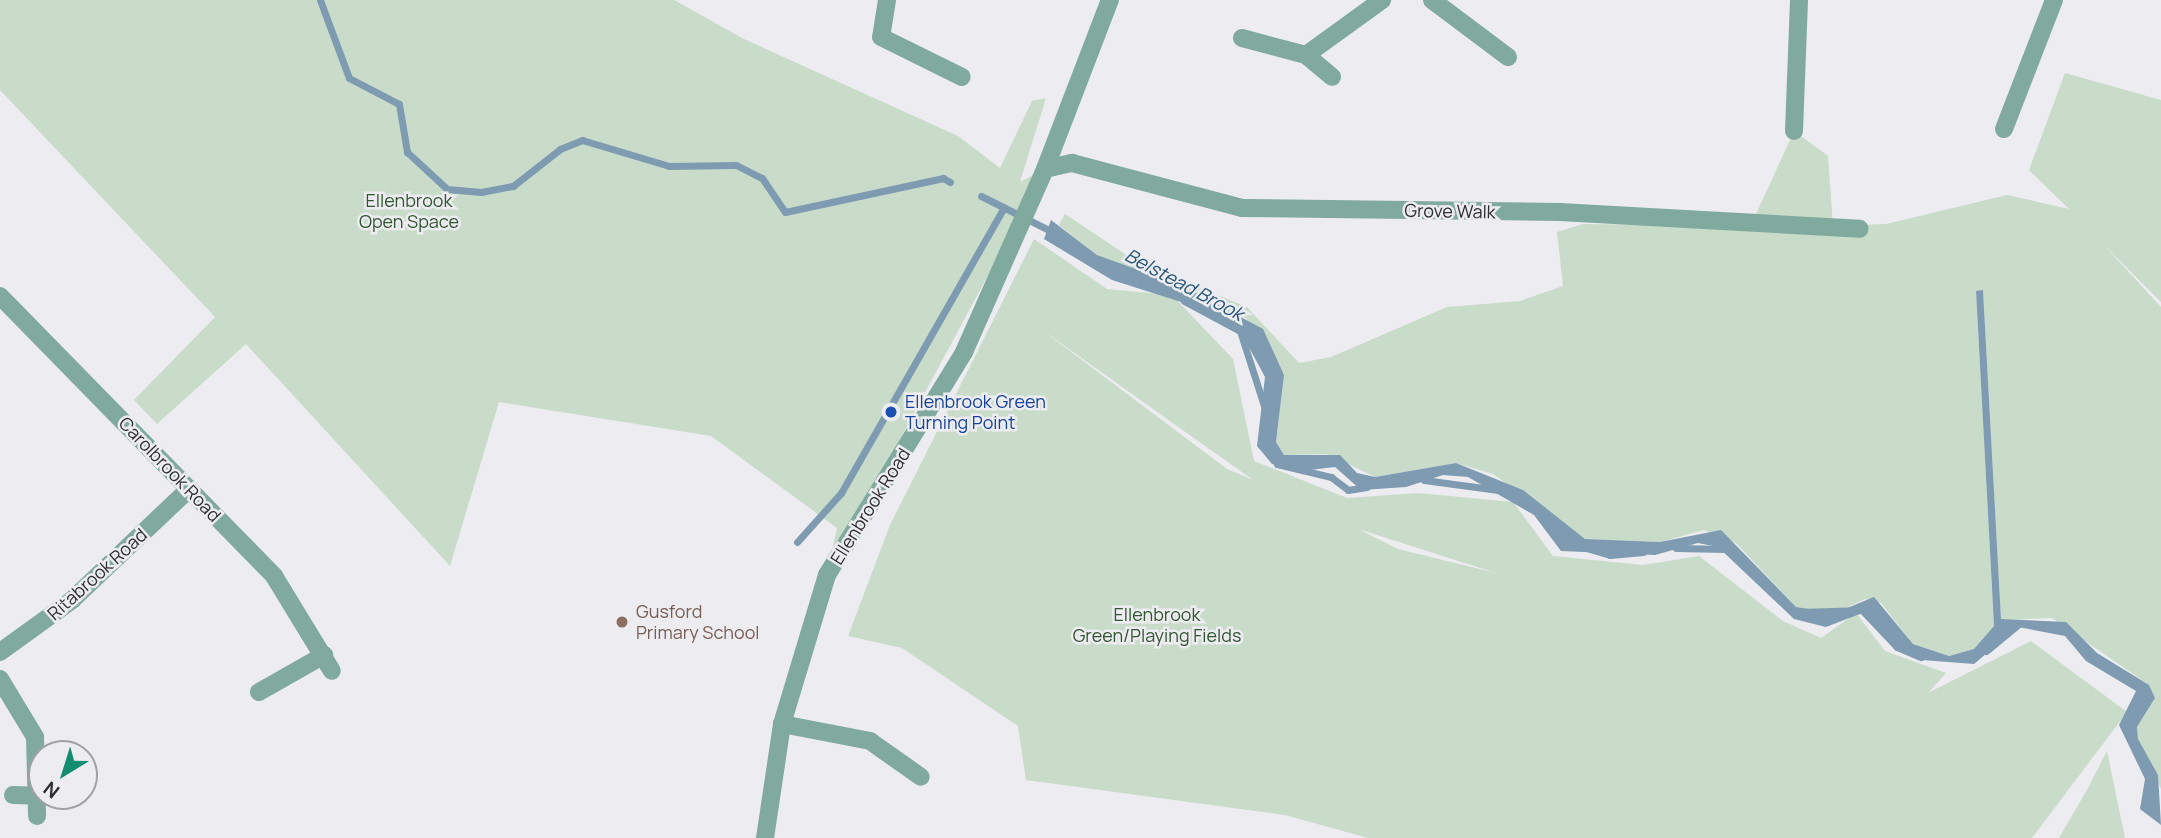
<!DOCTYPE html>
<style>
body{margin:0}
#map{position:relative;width:2161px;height:838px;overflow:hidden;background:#edecf0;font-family:Manrope,sans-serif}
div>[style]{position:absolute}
.green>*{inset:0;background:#c9dcc9}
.water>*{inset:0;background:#7e9bb1}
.stream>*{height:7px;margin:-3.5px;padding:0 3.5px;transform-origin:3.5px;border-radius:3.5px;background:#7e9bb1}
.minor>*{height:18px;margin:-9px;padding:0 9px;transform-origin:9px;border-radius:9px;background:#81aa9e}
.tertiary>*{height:18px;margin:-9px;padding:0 9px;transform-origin:9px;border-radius:9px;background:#81aa9e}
.dots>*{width:19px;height:19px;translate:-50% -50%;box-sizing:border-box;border:4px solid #edecf0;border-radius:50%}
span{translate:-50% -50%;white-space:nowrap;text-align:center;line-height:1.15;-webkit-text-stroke:5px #edecf0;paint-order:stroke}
.park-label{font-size:18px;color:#315732}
.street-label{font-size:18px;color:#2f2f30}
.transit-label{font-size:18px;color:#164399}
.left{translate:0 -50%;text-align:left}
.education-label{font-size:18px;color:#785e54}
.water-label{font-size:19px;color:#285779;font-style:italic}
.north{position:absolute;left:28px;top:740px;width:70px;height:70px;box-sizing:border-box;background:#edecf0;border:2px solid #a1a0a3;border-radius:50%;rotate:218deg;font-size:19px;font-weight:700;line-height:28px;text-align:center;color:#2f2f30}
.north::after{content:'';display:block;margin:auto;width:24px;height:32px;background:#138d70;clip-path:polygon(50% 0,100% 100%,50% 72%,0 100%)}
</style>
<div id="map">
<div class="green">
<i style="clip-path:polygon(0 0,674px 0,744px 39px,958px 136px,1000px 168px,1032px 101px,1046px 98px,1020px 182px,1045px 169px,827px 575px,837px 528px,711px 436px,499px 402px,450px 566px,246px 344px,157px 424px,134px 400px,215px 317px,0 90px)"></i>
<i style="clip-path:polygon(2065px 73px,2161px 100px,2161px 302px,2103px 244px,2161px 307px,2161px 789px,2138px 739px,2137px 727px,2155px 698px,2149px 685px,2052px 618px,2001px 620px,1983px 290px,1976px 291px,1994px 627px,1974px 649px,1949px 656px,1913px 644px,1881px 603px,1865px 599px,1835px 613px,1796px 607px,1736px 543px,1704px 530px,1660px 542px,1585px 539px,1493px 474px,1456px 463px,1375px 477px,1327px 454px,1284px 455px,1276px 442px,1284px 374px,1246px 318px,1097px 255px,1059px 225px,1065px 214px,1137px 262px,1247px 307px,1299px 363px,1331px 357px,1447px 307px,1520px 301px,1563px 286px,1557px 232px,1583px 224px,1810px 227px,1752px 223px,1794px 131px,1828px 156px,1833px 226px,1886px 224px,2007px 195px,2069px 209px,2029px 170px)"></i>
<i style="clip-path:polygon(evenodd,1034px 239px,1107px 289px,1172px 295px,1233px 359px,1254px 461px,1347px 498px,1418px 493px,1513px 502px,1553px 556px,1643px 565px,1699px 556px,1783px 621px,1821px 638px,1856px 613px,1885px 651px,1946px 673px,1928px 693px,2031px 641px,2127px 712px,2032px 838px,1368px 838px,1285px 815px,1026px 780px,1018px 726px,902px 648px,848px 636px,890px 525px,1034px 239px,1042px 330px,1253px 480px,1227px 469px,1042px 330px,1034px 239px,1358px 529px,1496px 573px,1398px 549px,1358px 529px)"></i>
<i style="clip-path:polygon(2107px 751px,2125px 838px,2059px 838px,2087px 790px)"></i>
</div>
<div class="water">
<i style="clip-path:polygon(1051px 220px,1097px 255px,1185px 287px,1263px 329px,1284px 375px,1276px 442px,1284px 455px,1340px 455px,1357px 473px,1375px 477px,1456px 463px,1523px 490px,1585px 539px,1660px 542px,1721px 530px,1796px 607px,1835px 613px,1874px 597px,1913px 644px,1949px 656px,1974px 649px,1994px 626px,1976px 291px,1983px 290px,2001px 619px,2066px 622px,2097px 653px,2149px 685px,2155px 698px,2137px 727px,2138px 739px,2158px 775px,2161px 825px,2140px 809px,2145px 779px,2119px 725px,2136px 691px,2086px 661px,2065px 636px,2018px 627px,1974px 664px,1922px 660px,1889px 640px,1865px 612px,1826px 627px,1794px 619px,1718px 547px,1698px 543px,1655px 555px,1561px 551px,1534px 515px,1468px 477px,1443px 475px,1406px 487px,1361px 490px,1335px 467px,1301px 471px,1272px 464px,1257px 446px,1265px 377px,1244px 338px,1200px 308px,1112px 280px,1044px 239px)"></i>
</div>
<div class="stream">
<i style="left:320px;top:0;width:83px;rotate:69.6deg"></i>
<i style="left:349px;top:78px;width:56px;rotate:27.5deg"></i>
<i style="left:399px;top:104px;width:49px;rotate:80.5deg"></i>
<i style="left:407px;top:152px;width:54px;rotate:42.8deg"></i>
<i style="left:447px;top:189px;width:34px;rotate:5deg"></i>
<i style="left:481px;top:192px;width:33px;rotate:-11deg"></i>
<i style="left:513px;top:186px;width:60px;rotate:-38.2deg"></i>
<i style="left:560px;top:149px;width:24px;rotate:-22deg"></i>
<i style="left:582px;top:140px;width:91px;rotate:16.6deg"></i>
<i style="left:669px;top:166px;width:67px;rotate:-0.9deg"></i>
<i style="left:736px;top:165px;width:29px;rotate:27deg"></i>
<i style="left:762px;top:178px;width:41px;rotate:55.9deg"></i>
<i style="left:785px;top:212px;width:162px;rotate:-12.1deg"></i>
<i style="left:943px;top:178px;width:8px;rotate:30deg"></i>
<i style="left:981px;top:196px;width:80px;rotate:26.6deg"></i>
<i style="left:1184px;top:301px;width:64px;rotate:28.2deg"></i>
<i style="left:1240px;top:331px;width:85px;rotate:72.2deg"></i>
<i style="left:1277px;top:464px;width:56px;rotate:13.5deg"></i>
<i style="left:1331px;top:477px;width:21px;rotate:37deg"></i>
<i style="left:1348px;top:490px;width:19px;rotate:-9deg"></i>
<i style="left:1424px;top:480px;width:75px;rotate:7.7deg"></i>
<i style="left:797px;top:542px;width:66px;rotate:-48.1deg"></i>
<i style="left:841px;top:493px;width:329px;rotate:-60.3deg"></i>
<i style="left:1586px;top:548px;width:25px;rotate:16deg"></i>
<i style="left:1610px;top:555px;width:33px;rotate:-5deg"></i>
<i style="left:1676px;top:548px;width:50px;rotate:1.1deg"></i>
<i style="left:1801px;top:612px;width:61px;rotate:-1.9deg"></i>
<i style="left:1862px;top:610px;width:51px;rotate:46.6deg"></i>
<i style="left:1897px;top:647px;width:26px;rotate:23deg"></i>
<i style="left:1986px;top:651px;width:44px;rotate:-39.5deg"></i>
</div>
<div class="minor">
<i style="left:887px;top:0;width:37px;rotate:99deg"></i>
<i style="left:881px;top:37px;width:90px;rotate:26.3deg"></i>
<i style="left:1432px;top:0;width:95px;rotate:36.9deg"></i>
<i style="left:1242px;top:38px;width:66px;rotate:14.9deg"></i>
<i style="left:1306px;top:55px;width:94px;rotate:-35.9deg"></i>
<i style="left:1306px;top:55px;width:34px;rotate:40deg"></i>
<i style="left:2004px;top:129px;width:138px;rotate:-68.8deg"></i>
<i style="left:1794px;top:131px;width:131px;rotate:-87.8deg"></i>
<i style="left:1045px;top:169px;width:28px;rotate:-13deg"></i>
<i style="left:1072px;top:163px;width:176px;rotate:14.8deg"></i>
<i style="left:1242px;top:208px;width:318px;rotate:0.7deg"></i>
<i style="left:1560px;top:212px;width:300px;rotate:3.2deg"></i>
<i style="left:0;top:296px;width:392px;rotate:45.6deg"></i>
<i style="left:274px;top:576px;width:111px;rotate:58.6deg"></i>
<i style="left:0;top:652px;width:89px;rotate:-35.8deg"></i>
<i style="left:72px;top:600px;width:161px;rotate:-43.5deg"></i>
<i style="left:0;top:679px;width:68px;rotate:58.9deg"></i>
<i style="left:35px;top:737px;width:79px;rotate:88.5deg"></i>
<i style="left:259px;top:692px;width:75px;rotate:-29.6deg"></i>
<i style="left:782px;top:724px;width:90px;rotate:10.9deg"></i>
<i style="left:870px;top:741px;width:62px;rotate:35.2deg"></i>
<i style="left:13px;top:795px;width:24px;rotate:2deg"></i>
</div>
<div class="tertiary">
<i style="left:765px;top:838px;width:115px;rotate:-81.5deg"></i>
<i style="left:782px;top:724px;width:156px;rotate:-73.2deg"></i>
<i style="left:827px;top:575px;width:262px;rotate:-58.4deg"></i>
<i style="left:964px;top:352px;width:200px;rotate:-66.1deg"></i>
<i style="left:1045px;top:169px;width:181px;rotate:-69deg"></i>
</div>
<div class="dots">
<i style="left:891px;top:412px;background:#1a4fb4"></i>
<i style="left:622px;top:622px;background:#8d6e63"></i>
</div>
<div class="park-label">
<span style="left:409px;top:211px">Ellenbrook<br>Open Space</span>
<span style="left:1157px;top:625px">Ellenbrook<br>Green/Playing Fields</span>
</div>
<div class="street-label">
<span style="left:1450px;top:211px;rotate:1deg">Grove Walk</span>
<span style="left:170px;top:469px;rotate:46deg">Carolbrook Road</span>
<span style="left:870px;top:506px;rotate:-58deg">Ellenbrook Road</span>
<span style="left:97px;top:574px;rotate:-42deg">Ritabrook Road</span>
</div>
<div class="transit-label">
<span class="left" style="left:905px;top:412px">Ellenbrook Green<br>Turning Point</span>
</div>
<div class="education-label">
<span class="left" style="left:636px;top:622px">Gusford<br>Primary School</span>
</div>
<div class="water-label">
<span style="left:1184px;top:285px;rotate:28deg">Belstead Brook</span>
</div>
<div class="north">N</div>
</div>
